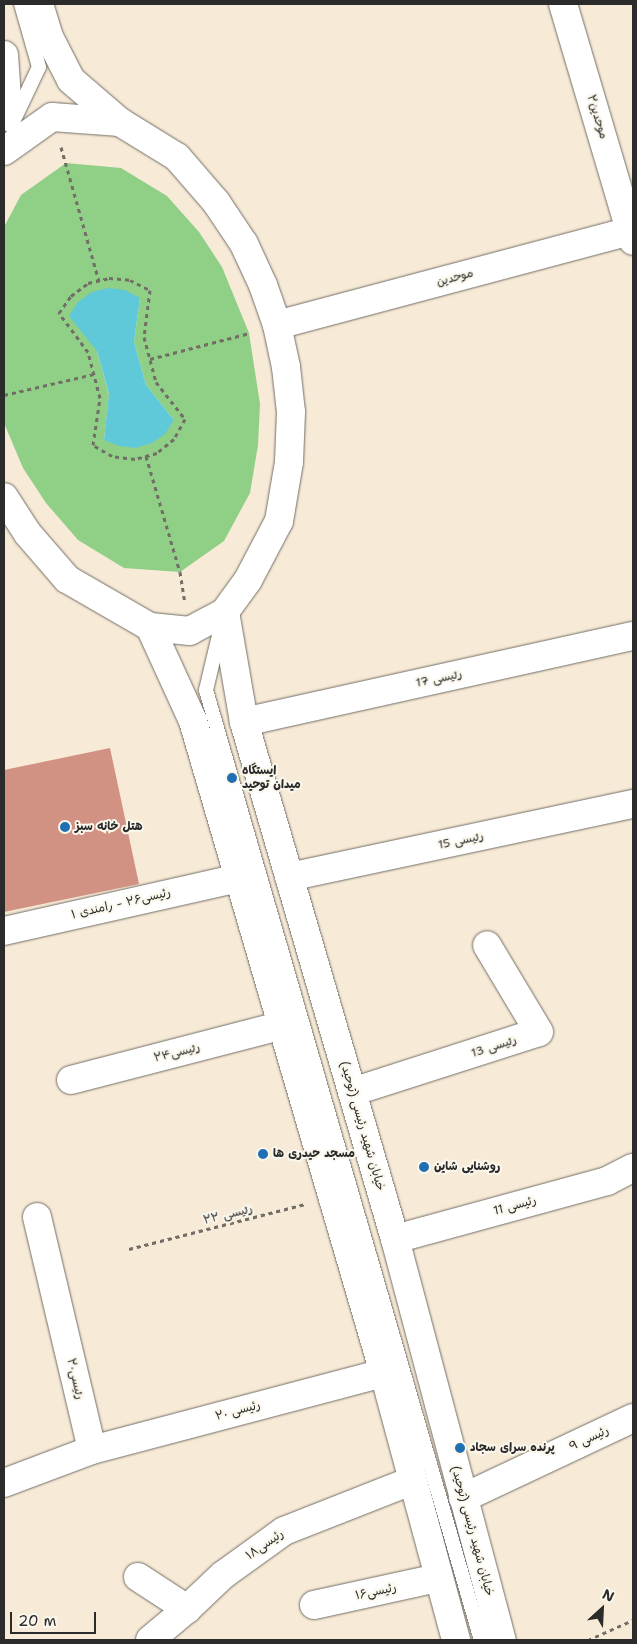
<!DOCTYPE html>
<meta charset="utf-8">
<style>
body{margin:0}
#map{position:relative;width:637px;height:1644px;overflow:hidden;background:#f7ead6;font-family:"Shantell Sans","Playpen Sans Arabic",sans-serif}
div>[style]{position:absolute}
.green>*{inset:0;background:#90cf86}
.water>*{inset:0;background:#5fc9d9}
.building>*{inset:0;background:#d29283}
.path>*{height:3px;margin-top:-1.5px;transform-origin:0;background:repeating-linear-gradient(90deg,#726e67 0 4px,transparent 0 8px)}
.roads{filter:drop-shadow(0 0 1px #726e67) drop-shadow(0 0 1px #726e67)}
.service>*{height:14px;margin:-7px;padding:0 7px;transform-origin:7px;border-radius:7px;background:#fff}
.minor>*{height:28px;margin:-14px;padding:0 14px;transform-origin:14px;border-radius:14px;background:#fff}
.tertiary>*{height:28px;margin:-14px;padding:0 14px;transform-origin:14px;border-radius:14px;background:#fff}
.primary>*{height:28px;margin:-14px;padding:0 14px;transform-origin:14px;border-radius:14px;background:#fff}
.dots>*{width:14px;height:14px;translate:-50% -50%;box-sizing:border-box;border:2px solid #fbf7ec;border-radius:50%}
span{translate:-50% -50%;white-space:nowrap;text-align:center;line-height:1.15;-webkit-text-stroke:4px #fbf7ec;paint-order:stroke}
.street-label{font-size:12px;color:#2b2b2b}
.poi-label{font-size:12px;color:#2b2b2b;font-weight:700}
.left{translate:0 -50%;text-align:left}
.frame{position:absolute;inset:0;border:5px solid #2b2b2b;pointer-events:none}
.north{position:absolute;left:577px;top:1584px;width:50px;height:50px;-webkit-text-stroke:4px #fbf7ec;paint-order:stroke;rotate:25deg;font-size:14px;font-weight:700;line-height:20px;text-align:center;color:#2b2b2b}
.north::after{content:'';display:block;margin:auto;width:18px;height:22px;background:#2b2b2b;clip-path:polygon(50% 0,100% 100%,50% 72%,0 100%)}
.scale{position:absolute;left:10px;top:1612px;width:86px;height:22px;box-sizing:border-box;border:2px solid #2b2b2b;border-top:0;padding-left:6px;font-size:15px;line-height:18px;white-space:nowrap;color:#2b2b2b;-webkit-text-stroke:4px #fbf7ec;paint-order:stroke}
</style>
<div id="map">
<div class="green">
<i style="clip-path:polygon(evenodd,66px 163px,121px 168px,167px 196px,199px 232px,222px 267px,249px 333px,260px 404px,258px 445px,250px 493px,224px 541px,180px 572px,124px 568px,78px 540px,46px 503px,23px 468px,4px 423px,4px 227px,21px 195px,66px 163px,140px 298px,134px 342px,146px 385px,174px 420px,104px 440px,109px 395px,97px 351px,140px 298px)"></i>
</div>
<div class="water">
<i style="clip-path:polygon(108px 288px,125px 290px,140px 298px,134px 342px,146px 385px,174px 420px,165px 434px,152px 443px,136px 448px,119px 446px,104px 440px,109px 394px,97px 351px,69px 316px,78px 302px,92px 292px)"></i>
</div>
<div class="building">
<i style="clip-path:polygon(110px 748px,139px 884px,4px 912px,4px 770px)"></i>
</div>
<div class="path">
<i style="left:61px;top:147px;width:139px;rotate:74.2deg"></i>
<i style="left:109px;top:278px;width:21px;rotate:5deg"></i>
<i style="left:130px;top:280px;width:22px;rotate:27deg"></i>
<i style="left:150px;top:290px;width:47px;rotate:97.3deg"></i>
<i style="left:144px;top:337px;width:47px;rotate:75.1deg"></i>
<i style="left:156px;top:382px;width:47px;rotate:51.9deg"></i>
<i style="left:185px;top:419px;width:23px;rotate:119deg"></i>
<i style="left:174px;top:439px;width:22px;rotate:141deg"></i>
<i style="left:157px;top:453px;width:23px;rotate:165deg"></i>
<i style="left:135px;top:459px;width:23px;rotate:-173deg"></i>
<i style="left:112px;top:456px;width:22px;rotate:-150deg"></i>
<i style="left:93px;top:445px;width:48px;rotate:-81.5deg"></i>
<i style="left:100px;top:398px;width:48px;rotate:-104.6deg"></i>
<i style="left:88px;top:352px;width:49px;rotate:-126.6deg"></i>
<i style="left:59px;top:313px;width:21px;rotate:-55deg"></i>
<i style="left:71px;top:296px;width:21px;rotate:-37deg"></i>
<i style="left:88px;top:283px;width:22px;rotate:-13deg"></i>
<i style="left:150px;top:359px;width:103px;rotate:-14.6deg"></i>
<i style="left:4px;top:395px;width:92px;rotate:-13.1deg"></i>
<i style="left:146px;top:456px;width:121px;rotate:73.7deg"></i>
<i style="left:180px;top:572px;width:30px;rotate:81deg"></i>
<i style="left:129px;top:1249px;width:182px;rotate:-14.3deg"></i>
<i style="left:588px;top:1640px;width:49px;rotate:-24deg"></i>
</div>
<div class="roads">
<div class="service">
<i style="left:11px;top:126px;width:65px;rotate:-64.6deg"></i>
<i style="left:39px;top:67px;width:66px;rotate:-105.9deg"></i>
<i style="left:221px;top:627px;width:65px;rotate:103.4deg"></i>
<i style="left:206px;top:690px;width:989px;rotate:73.86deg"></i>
</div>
<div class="minor">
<i style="left:563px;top:4px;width:247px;rotate:73.5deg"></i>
<i style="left:244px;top:722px;width:398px;rotate:-12.5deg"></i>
<i style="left:289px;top:877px;width:352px;rotate:-12deg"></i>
<i style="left:4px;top:931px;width:241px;rotate:-12.7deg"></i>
<i style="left:71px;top:1080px;width:220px;rotate:-14.5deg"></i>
<i style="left:352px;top:1092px;width:196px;rotate:-17.8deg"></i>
<i style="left:539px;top:1032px;width:101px;rotate:-120.9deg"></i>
<i style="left:37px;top:1217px;width:239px;rotate:76.7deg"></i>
<i style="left:395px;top:1239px;width:220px;rotate:-15.3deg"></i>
<i style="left:607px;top:1181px;width:29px;rotate:-27deg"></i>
<i style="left:4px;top:1483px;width:94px;rotate:-20.6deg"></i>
<i style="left:92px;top:1450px;width:302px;rotate:-14.8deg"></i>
<i style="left:463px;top:1498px;width:188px;rotate:-25.2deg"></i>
<i style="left:138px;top:1577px;width:59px;rotate:33.1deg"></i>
<i style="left:187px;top:1609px;width:50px;rotate:-43.4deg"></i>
<i style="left:223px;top:1575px;width:75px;rotate:-35.8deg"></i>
<i style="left:284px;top:1531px;width:136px;rotate:-21.5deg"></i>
<i style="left:314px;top:1605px;width:127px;rotate:-12.3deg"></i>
<i style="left:150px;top:1640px;width:48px;rotate:-40deg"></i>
</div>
<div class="tertiary">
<i style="left:277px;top:325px;width:368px;rotate:-14.9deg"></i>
</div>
<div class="primary">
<i style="left:39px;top:4px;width:34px;rotate:73deg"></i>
<i style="left:49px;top:37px;width:48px;rotate:62.9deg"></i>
<i style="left:71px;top:80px;width:65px;rotate:40.6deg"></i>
<i style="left:4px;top:55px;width:43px;rotate:86deg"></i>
<i style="left:7px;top:98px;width:19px;rotate:99deg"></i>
<i style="left:4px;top:151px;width:59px;rotate:-35.3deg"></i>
<i style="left:52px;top:117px;width:68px;rotate:4.2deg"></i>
<i style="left:120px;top:122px;width:67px;rotate:31.6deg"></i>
<i style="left:177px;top:157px;width:60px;rotate:49.1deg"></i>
<i style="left:216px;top:202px;width:50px;rotate:56.3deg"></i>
<i style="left:244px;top:244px;width:45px;rotate:65.1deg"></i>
<i style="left:263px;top:285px;width:42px;rotate:70.7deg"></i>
<i style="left:277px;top:325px;width:43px;rotate:77.9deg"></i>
<i style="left:286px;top:367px;width:45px;rotate:83.7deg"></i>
<i style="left:291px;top:412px;width:50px;rotate:92.3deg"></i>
<i style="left:289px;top:462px;width:60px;rotate:99.6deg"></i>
<i style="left:279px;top:521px;width:67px;rotate:117.7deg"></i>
<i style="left:248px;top:580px;width:39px;rotate:126deg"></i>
<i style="left:225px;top:612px;width:40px;rotate:152deg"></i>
<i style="left:190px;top:631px;width:40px;rotate:-174.3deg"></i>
<i style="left:150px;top:627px;width:96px;rotate:-150deg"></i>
<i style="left:67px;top:579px;width:60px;rotate:-130.9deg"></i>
<i style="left:28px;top:534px;width:44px;rotate:-123deg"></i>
<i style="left:225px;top:612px;width:112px;rotate:80.2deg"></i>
<i style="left:244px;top:722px;width:539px;rotate:73.72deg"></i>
<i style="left:395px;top:1239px;width:415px;rotate:75.1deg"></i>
<i style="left:150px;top:627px;width:103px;rotate:65.4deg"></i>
<i style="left:193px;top:721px;width:679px;rotate:73.67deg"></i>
<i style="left:384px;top:1373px;width:277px;rotate:74.9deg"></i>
</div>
</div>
<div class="dots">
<i style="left:232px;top:778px;background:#1f6fb2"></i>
<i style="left:65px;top:827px;background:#1f6fb2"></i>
<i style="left:263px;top:1154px;background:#1f6fb2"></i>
<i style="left:424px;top:1167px;background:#1f6fb2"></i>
<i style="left:460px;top:1448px;background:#1f6fb2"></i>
</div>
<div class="street-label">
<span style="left:597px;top:117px;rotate:73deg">موحدین۲</span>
<span style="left:455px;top:278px;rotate:-15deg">موحدین</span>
<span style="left:439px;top:679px;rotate:-12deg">رئیسی 17</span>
<span style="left:461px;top:841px;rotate:-12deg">رئیسی 15</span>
<span style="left:121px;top:904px;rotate:-13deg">رئیسی۲۶ - رامندی ۱</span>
<span style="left:494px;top:1047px;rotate:-18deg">رئیسی 13</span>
<span style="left:177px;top:1053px;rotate:-14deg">رئیسی۲۴</span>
<span style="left:362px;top:1126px;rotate:74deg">خیابان شهید رئیسی (توحید)</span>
<span style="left:515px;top:1206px;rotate:-15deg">رئیسی 11</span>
<span style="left:228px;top:1215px;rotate:-14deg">رئیسی ۲۲</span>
<span style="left:75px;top:1379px;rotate:77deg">رئیسی۲۰</span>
<span style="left:238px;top:1411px;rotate:-15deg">رئیسی ۲۰</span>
<span style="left:589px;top:1439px;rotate:-25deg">رئیسی 9</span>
<span style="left:472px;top:1531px;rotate:75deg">خیابان شهید رئیسی (توحید)</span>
<span style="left:265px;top:1545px;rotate:-35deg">رئیسی۱۸</span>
<span style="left:376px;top:1592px;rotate:-12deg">رئیسی۱۶</span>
</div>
<div class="poi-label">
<span class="left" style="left:242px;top:778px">ایستگاه<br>میدان توحید</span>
<span class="left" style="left:75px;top:827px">هتل خانه سبز</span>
<span class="left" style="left:273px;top:1154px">مسجد حیدری ها</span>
<span class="left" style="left:434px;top:1167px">روشنایی شاین</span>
<span class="left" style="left:470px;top:1448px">پرنده سرای سجاد</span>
</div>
<div class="frame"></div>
<div class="north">N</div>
<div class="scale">20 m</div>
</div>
